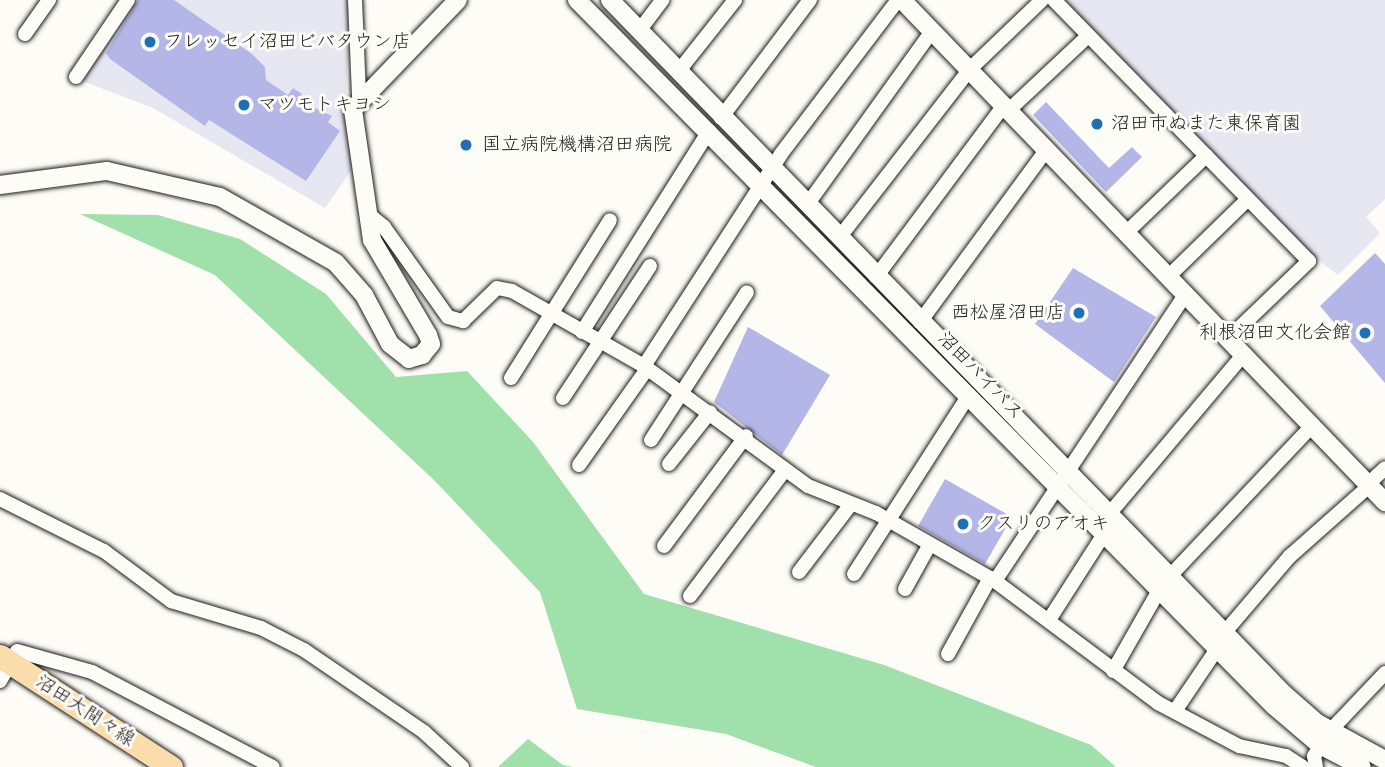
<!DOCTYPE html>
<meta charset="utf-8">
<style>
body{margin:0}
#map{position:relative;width:1385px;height:767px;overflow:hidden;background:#fdfcf7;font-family:"Balsamiq Sans","Klee One",sans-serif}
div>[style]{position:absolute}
.built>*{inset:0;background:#e7e7f2}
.green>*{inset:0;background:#a0e0aa}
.building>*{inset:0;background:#b3b6e7}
.roads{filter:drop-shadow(0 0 2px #1c1c1c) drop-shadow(0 0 2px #1c1c1c)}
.minor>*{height:14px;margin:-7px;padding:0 7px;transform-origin:7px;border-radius:7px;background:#fdfcf7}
.tertiary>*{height:18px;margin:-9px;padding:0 9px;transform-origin:9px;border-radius:9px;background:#fdfcf7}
.primary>*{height:23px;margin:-11.5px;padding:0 11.5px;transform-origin:11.5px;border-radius:11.5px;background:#faddab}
.dots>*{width:19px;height:19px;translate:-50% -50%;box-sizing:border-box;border:4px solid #fdfcf7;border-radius:50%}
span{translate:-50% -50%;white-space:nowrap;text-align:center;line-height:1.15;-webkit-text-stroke:6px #fdfcf7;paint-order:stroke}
.poi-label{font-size:19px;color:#1c1c1c}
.left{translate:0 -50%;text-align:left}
.right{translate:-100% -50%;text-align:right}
.street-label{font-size:19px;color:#1c1c1c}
</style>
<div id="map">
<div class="built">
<i style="clip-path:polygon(134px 0,349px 0,346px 106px,353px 168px,325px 208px,153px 108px,80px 80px)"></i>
<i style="clip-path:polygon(1062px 0,1385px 0,1385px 199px,1366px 217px,1380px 233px,1338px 275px,1320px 262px)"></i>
</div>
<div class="green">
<i style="clip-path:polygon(80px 214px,158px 215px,240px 239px,326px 294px,396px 377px,467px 371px,533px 442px,644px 594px,884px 665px,1091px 745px,1116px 767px,816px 767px,726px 734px,577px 709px,540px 592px,435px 481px,215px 275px)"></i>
<i style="clip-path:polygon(528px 739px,563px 765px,573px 767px,498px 767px)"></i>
</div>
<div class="building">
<i style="clip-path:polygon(138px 0,174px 0,252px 54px,265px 67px,266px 80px,288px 95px,293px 88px,302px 94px,298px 100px,332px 116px,328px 122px,340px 131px,306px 181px,209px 120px,205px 126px,110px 59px,106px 53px)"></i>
<i style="clip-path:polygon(1046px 102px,1109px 168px,1132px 147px,1142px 157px,1106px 192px,1033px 115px)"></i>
<i style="clip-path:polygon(1375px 253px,1385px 264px,1385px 383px,1320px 306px)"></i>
<i style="clip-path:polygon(1073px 268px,1156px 317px,1114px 382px,1035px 324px)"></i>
<i style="clip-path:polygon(748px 327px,830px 375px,782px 455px,714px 402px)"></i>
<i style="clip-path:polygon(945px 479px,1012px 517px,985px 564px,918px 526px)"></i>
</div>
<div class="roads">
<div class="minor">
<i style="left:355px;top:0;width:96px;rotate:87.6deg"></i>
<i style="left:1054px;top:0;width:365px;rotate:45.7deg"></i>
<i style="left:1309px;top:261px;width:112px;rotate:136.1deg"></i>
<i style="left:639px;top:31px;width:39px;rotate:-53deg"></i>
<i style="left:25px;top:34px;width:42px;rotate:-54.8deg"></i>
<i style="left:678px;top:72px;width:92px;rotate:-51.6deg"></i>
<i style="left:76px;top:77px;width:93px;rotate:-56deg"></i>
<i style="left:1009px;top:110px;width:108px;rotate:-43.1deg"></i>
<i style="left:721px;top:118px;width:148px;rotate:-53deg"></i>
<i style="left:807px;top:205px;width:214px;rotate:-54.3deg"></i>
<i style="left:367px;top:213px;width:22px;rotate:39deg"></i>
<i style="left:384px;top:227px;width:110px;rotate:54.6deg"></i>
<i style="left:448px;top:317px;width:16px;rotate:15deg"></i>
<i style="left:463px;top:321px;width:47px;rotate:-44.1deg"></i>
<i style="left:497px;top:288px;width:15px;rotate:11deg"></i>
<i style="left:512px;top:291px;width:152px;rotate:29.6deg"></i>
<i style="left:644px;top:366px;width:203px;rotate:36.2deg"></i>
<i style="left:808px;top:486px;width:73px;rotate:21.7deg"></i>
<i style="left:876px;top:513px;width:137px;rotate:29.7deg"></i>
<i style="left:995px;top:581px;width:204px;rotate:36.8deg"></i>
<i style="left:1158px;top:703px;width:92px;rotate:28deg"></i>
<i style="left:1239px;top:746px;width:48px;rotate:12deg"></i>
<i style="left:1286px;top:756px;width:20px;rotate:33deg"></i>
<i style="left:1127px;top:232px;width:110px;rotate:-43.9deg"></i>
<i style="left:839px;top:238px;width:214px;rotate:-52.2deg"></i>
<i style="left:970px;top:69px;width:100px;rotate:-43.8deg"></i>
<i style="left:1169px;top:276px;width:110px;rotate:-44.3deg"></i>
<i style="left:876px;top:277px;width:214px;rotate:-53.3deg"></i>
<i style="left:920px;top:322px;width:215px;rotate:-53.7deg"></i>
<i style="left:582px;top:332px;width:238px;rotate:-57.7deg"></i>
<i style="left:644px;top:366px;width:252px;rotate:-57.1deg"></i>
<i style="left:781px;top:154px;width:193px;rotate:-52.8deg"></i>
<i style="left:511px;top:378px;width:186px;rotate:-57.9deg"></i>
<i style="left:563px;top:398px;width:158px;rotate:-56.6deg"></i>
<i style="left:651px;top:440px;width:176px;rotate:-57deg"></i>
<i style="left:669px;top:464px;width:66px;rotate:-51.7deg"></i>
<i style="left:579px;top:465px;width:118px;rotate:-54.7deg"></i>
<i style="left:1368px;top:484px;width:23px;rotate:-43deg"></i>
<i style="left:0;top:499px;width:116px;rotate:26.6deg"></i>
<i style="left:104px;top:551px;width:84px;rotate:36.7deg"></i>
<i style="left:171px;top:601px;width:94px;rotate:16.7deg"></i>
<i style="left:261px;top:628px;width:48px;rotate:27.1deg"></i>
<i style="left:304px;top:650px;width:145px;rotate:34.3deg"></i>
<i style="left:424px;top:732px;width:52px;rotate:42.6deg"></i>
<i style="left:1110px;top:513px;width:207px;rotate:-49.9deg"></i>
<i style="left:664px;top:546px;width:137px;rotate:-53.3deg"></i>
<i style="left:799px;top:572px;width:86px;rotate:-52.6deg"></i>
<i style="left:854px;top:574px;width:213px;rotate:-57.3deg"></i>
<i style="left:1171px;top:575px;width:205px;rotate:-46.6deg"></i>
<i style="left:995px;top:581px;width:345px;rotate:-56.4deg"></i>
<i style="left:905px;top:589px;width:51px;rotate:-60.9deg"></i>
<i style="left:690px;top:596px;width:158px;rotate:-53deg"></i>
<i style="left:1049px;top:620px;width:106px;rotate:-57.4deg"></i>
<i style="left:1225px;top:632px;width:100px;rotate:-49.5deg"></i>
<i style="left:1290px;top:556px;width:106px;rotate:-41.5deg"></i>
<i style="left:948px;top:654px;width:87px;rotate:-61.1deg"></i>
<i style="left:1113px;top:671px;width:97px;rotate:-60.3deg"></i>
<i style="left:0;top:681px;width:34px;rotate:-60deg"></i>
<i style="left:17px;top:651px;width:78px;rotate:15.6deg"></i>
<i style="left:92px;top:672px;width:204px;rotate:27.7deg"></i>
<i style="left:1175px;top:711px;width:78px;rotate:-55.9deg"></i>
<i style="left:1316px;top:767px;width:11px;rotate:-100deg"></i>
<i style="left:1314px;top:756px;width:30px;rotate:-57deg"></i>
<i style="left:1330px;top:731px;width:80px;rotate:-46.5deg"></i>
</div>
<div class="tertiary">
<i style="left:577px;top:0;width:992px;rotate:45.37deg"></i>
<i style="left:1274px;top:706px;width:60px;rotate:40.3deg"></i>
<i style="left:1320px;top:745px;width:47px;rotate:27.6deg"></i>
<i style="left:610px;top:0;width:967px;rotate:45.84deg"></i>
<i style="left:1284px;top:694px;width:44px;rotate:41.3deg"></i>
<i style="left:1317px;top:723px;width:77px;rotate:28.6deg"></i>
<i style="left:902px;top:0;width:697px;rotate:46.11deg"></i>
<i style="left:0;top:185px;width:108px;rotate:-7.5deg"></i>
<i style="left:107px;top:171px;width:116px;rotate:13deg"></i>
<i style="left:220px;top:197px;width:133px;rotate:29.6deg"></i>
<i style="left:336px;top:263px;width:43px;rotate:48.8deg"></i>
<i style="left:364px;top:295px;width:55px;rotate:62deg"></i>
<i style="left:390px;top:344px;width:24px;rotate:38deg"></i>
<i style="left:409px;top:359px;width:14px;rotate:-17deg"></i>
<i style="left:422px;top:355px;width:14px;rotate:-51deg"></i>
<i style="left:431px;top:344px;width:9px;rotate:-108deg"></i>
<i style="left:428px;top:335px;width:110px;rotate:-120.5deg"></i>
<i style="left:372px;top:240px;width:132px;rotate:-98.3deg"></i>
<i style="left:353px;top:109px;width:151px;rotate:-46.1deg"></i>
</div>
<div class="primary">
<i style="left:0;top:656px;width:204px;rotate:33deg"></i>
</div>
</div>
<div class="dots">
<i style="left:150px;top:42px;background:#1f6fb2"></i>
<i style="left:244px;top:105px;background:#1f6fb2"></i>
<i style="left:1097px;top:124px;background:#1f6fb2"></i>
<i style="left:466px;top:145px;background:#1f6fb2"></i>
<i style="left:1079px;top:313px;background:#1f6fb2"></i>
<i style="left:1365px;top:333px;background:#1f6fb2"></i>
<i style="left:963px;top:524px;background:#1f6fb2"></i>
</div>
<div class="poi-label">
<span class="left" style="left:164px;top:42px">フレッセイ沼田ビバタウン店</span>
<span class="left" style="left:258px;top:105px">マツモトキヨシ</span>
<span class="left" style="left:1111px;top:124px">沼田市ぬまた東保育園</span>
<span class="left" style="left:482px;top:145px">国立病院機構沼田病院</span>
<span class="right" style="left:1065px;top:313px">西松屋沼田店</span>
<span class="right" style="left:1351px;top:333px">利根沼田文化会館</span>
<span class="left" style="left:977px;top:524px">クスリのアオキ</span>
</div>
<div class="street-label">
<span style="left:980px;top:376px;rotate:46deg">沼田バイパス</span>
<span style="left:85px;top:711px;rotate:33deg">沼田大間々線</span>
</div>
</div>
